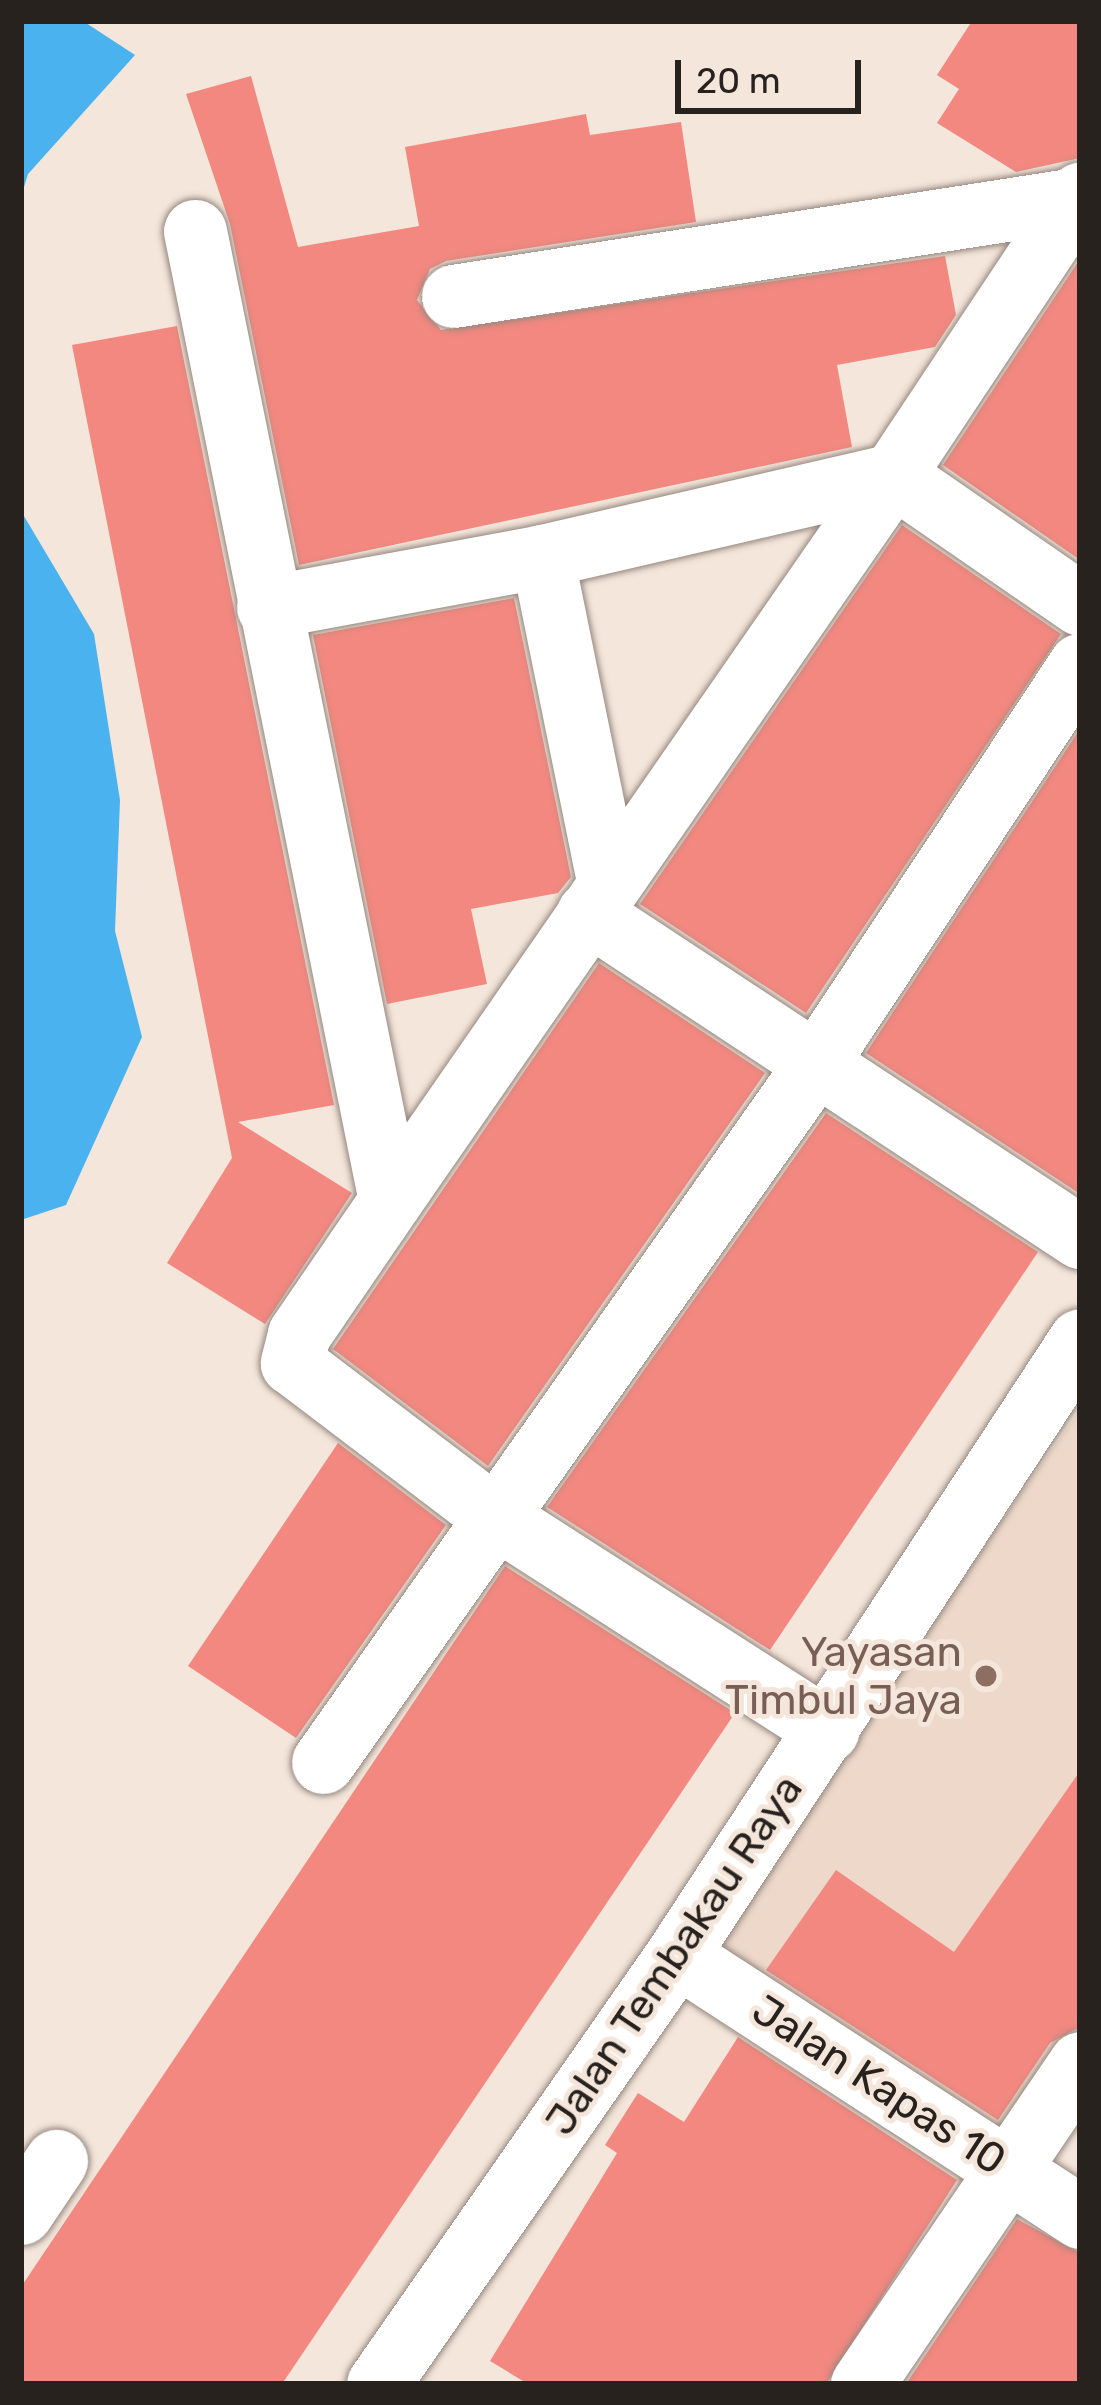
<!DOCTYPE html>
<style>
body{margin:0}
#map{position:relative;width:1101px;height:2405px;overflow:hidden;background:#f4e6db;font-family:Rubik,sans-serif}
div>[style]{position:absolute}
.built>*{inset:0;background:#edd8ca}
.water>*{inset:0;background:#4ab2ef}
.building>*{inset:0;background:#f28880}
.roads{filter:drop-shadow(0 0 3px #96887f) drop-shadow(0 0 3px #96887f)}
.minor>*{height:63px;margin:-31.5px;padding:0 31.5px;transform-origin:31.5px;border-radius:31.5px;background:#fff}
.dots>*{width:33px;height:33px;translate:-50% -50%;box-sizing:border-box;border:6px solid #f4e6db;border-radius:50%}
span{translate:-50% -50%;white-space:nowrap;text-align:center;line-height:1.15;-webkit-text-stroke:10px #f4e6db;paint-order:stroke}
.education-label{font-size:42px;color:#785e54}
.right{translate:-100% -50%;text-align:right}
.street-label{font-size:42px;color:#28221f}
.frame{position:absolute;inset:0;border:24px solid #28221f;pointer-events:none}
.scale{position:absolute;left:675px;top:60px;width:186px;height:54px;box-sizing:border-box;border:6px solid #28221f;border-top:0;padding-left:15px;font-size:36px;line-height:42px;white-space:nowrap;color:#28221f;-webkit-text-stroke:9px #f4e6db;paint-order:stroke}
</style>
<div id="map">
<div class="built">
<i style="clip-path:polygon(1080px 1410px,1080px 2032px,998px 2149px,705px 1943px)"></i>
</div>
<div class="water">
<i style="clip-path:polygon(21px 21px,83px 21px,135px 55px,28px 174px,21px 197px)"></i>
<i style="clip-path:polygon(21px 511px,94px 634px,120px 800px,115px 931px,142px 1037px,66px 1205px,21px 1220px)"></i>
</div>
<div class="building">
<i style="clip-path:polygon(972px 21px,1080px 21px,1080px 158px,1016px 172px,937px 123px,959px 89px,937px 75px)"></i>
<i style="clip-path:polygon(251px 76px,298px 247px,419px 226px,405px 147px,586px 114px,590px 135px,681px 122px,696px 222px,446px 261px,430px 269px,417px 300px,441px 330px,945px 256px,956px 315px,935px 347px,837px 365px,852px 447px,299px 565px,230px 224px,186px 94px)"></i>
<i style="clip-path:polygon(1080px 259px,1080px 560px,943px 465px)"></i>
<i style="clip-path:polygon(177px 326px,334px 1105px,238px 1122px,352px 1193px,265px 1324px,167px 1263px,232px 1158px,72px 345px)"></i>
<i style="clip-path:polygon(902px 525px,1061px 634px,806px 1013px,640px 904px)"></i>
<i style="clip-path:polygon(514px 598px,571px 877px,558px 893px,471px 909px,487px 984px,387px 1004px,313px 635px)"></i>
<i style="clip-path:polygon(1080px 729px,1080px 1187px,1077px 1192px,866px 1053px)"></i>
<i style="clip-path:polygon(599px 963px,765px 1073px,488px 1466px,333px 1349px)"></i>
<i style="clip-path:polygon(826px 1113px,1038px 1252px,770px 1650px,547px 1507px)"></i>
<i style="clip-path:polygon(338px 1443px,446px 1525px,296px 1738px,188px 1666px)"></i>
<i style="clip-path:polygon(505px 1566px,735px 1713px,282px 2384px,21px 2384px,21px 2287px)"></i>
<i style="clip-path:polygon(1080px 1771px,1080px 2027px,1050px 2043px,998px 2120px,766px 1970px,836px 1870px,954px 1952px)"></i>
<i style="clip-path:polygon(738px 2037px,957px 2180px,826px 2384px,528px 2384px,490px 2361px,617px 2153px,605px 2145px,638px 2093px,684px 2122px)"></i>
<i style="clip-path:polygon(1017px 2219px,1080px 2253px,1080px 2384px,906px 2384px)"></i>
</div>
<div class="roads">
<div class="minor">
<i style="left:195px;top:231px;width:989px;rotate:78.63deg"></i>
<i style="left:390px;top:1201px;width:161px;rotate:124.4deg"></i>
<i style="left:299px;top:1334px;width:30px;rotate:104deg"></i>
<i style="left:292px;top:1363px;width:250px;rotate:37.2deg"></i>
<i style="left:491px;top:1514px;width:400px;rotate:32.7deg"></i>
<i style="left:453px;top:296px;width:631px;rotate:-8.85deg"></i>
<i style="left:542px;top:556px;width:360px;rotate:-13deg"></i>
<i style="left:893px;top:475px;width:338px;rotate:-56.4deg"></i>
<i style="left:268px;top:607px;width:279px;rotate:-10.5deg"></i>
<i style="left:542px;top:556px;width:332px;rotate:78.5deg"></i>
<i style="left:588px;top:913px;width:589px;rotate:33.37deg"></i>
<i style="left:390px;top:1201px;width:883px;rotate:-55.28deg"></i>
<i style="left:893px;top:475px;width:227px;rotate:34.6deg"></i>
<i style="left:323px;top:1762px;width:850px;rotate:-54.78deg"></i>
<i style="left:813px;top:1068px;width:484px;rotate:-56.5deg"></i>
<i style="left:677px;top:1955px;width:481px;rotate:33deg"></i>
<i style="left:21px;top:2213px;width:63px;rotate:-56.1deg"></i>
<i style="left:378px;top:2384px;width:523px;rotate:-55.12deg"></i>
<i style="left:677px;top:1955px;width:735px;rotate:-56.76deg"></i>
<i style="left:862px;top:2384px;width:388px;rotate:-55.8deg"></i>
</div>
</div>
<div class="dots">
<i style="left:986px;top:1676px;background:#8d6e63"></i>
</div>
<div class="education-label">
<span class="right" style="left:962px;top:1676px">Yayasan<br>Timbul Jaya</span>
</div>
<div class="street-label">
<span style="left:674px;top:1955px;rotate:-56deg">Jalan Tembakau Raya</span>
<span style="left:879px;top:2085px;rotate:33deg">Jalan Kapas 10</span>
</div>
<div class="frame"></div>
<div class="scale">20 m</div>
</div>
